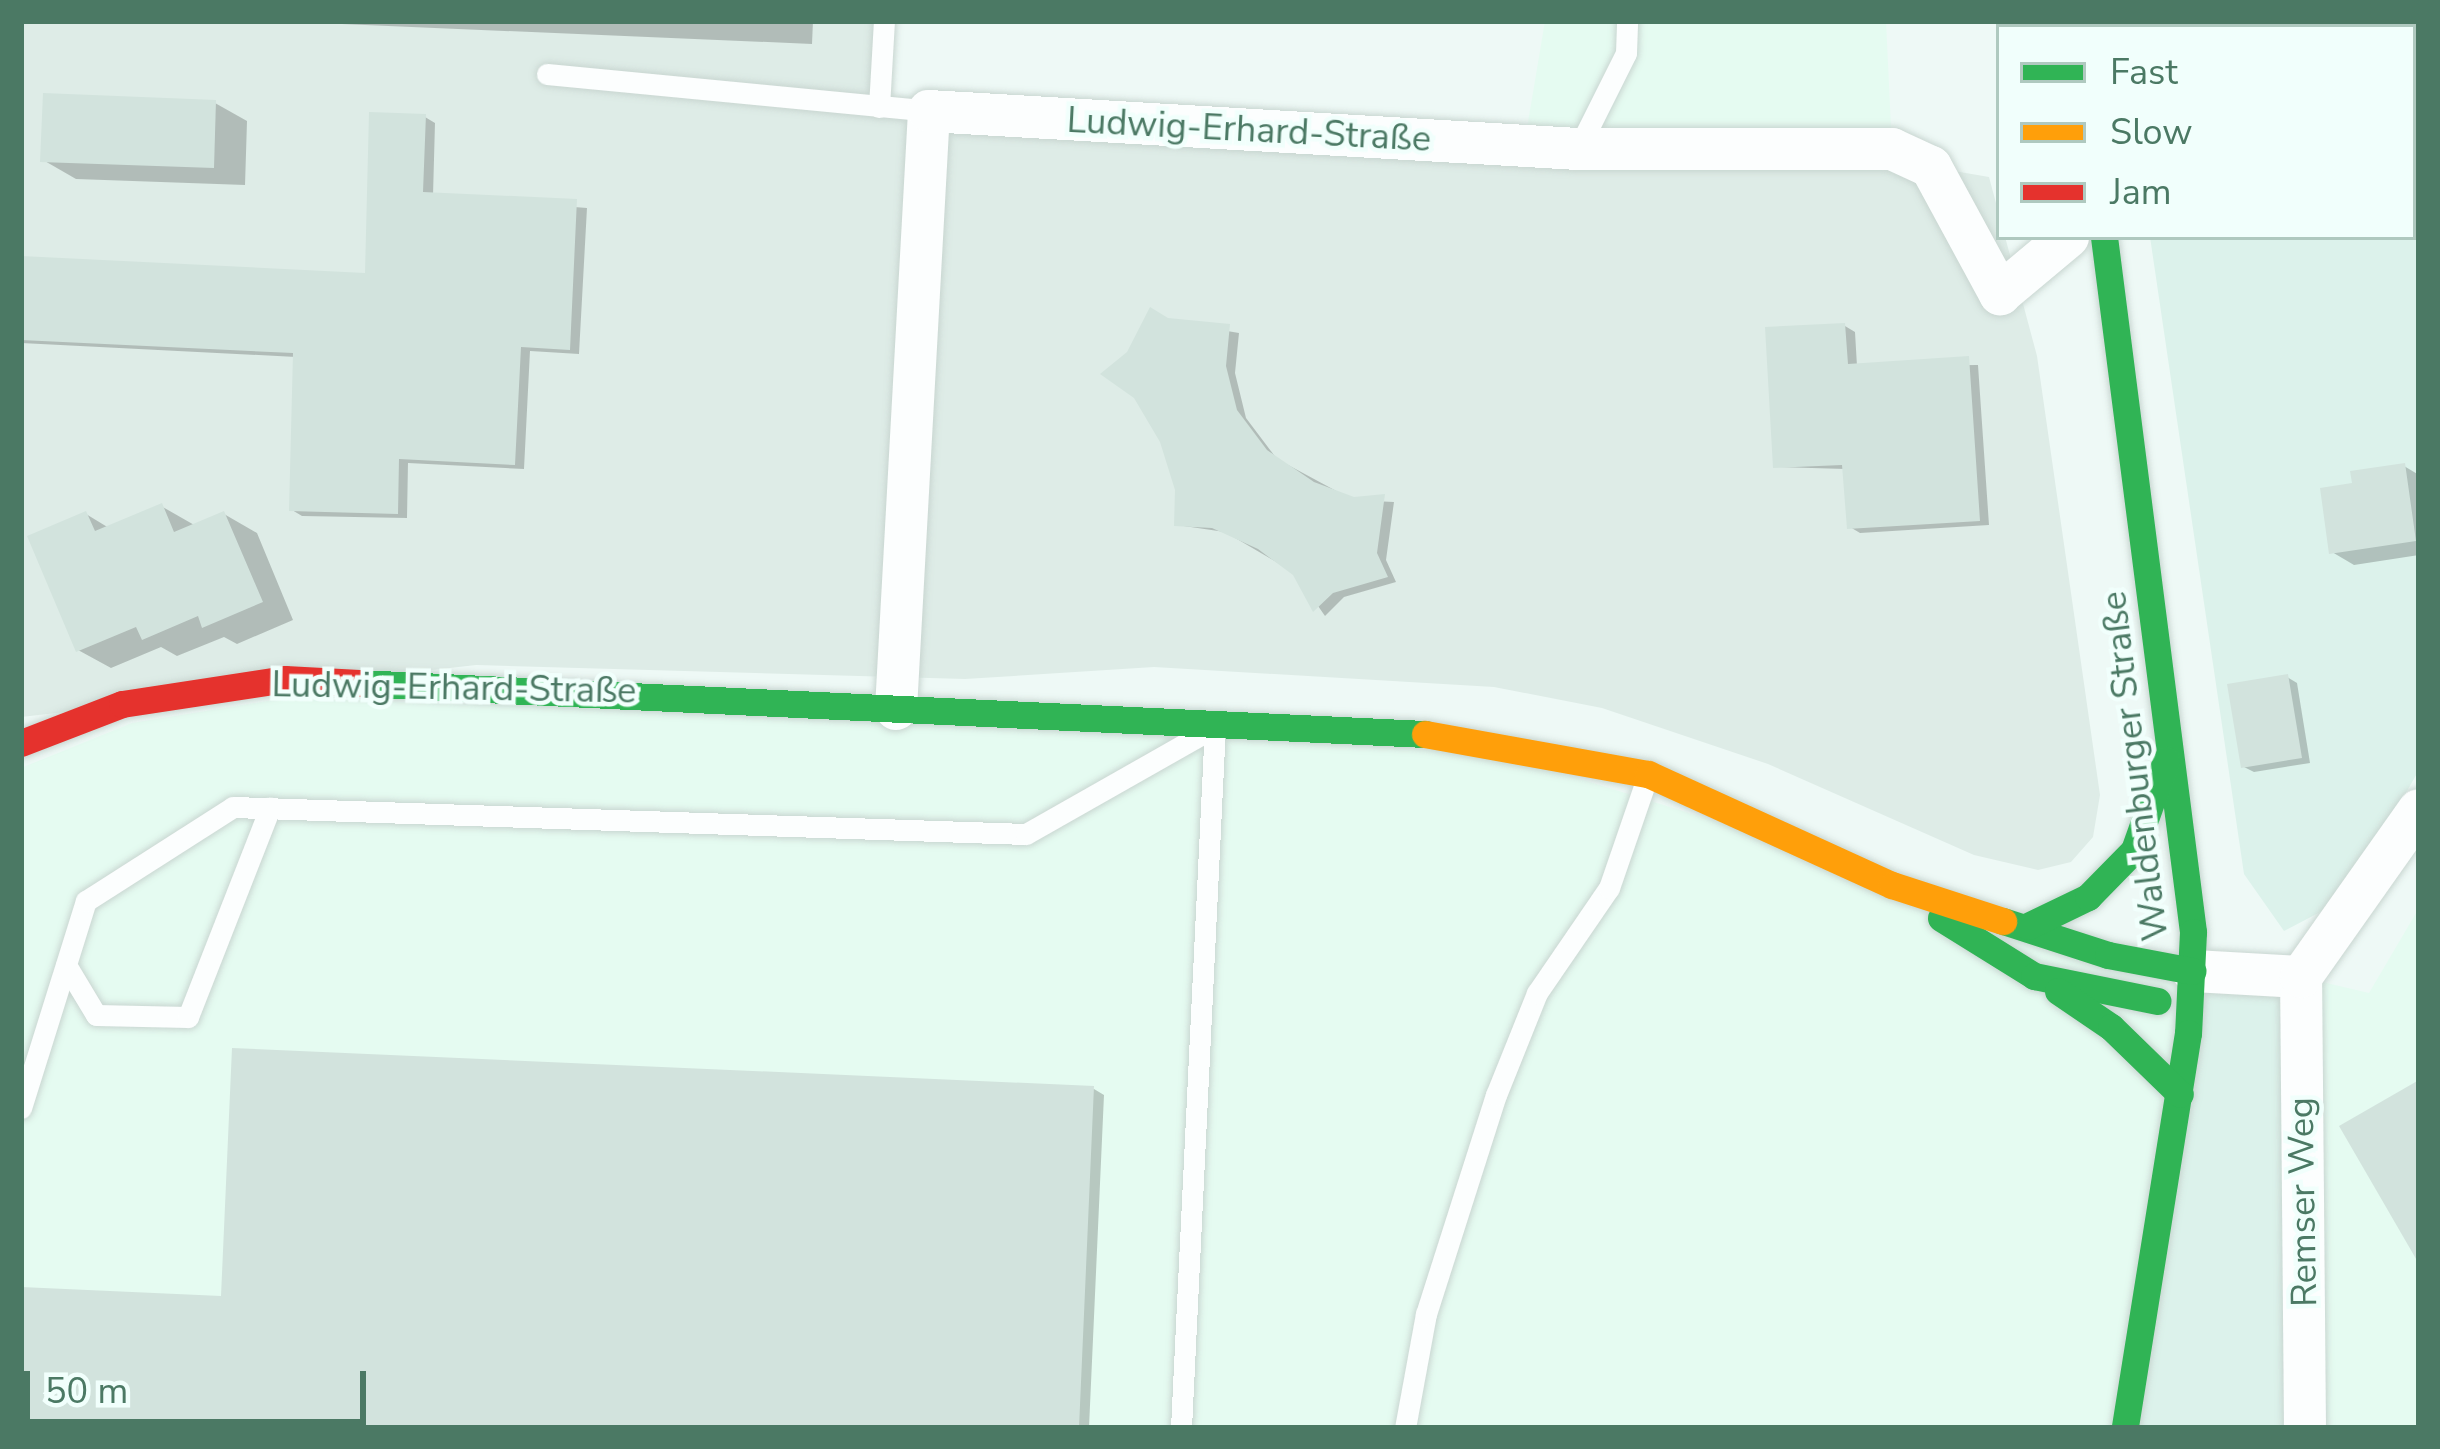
<!DOCTYPE html>
<meta charset="utf-8">
<style>
body{margin:0}
#map{position:relative;width:2440px;height:1449px;overflow:hidden;background:#eef9f6;font-family:"Nunito Sans",sans-serif}
div>[style]{position:absolute}
.residential>*{inset:0;background:#dcf2eb}
.commercial>*{inset:0;background:#e5fbf1}
.industrial>*{inset:0;background:#deece7}
.shadow>*{inset:0;background:#0003}
.building>*{inset:0;background:#d2e3dd}
.roads{filter:drop-shadow(0 0 3px #c9d6d1) drop-shadow(0 0 3px #c9d6d1)}
.lane>*{height:21px;margin:-10.5px;padding:0 10.5px;transform-origin:10.5px;border-radius:10.5px;background:#fcfefe}
.street>*{height:42px;margin:-21px;padding:0 21px;transform-origin:21px;border-radius:21px;background:#fcfefe}
.fast>*{height:27px;margin:-13.5px;padding:0 13.5px;transform-origin:13.5px;border-radius:13.5px;background:#30b455}
.slow>*{height:27px;margin:-13.5px;padding:0 13.5px;transform-origin:13.5px;border-radius:13.5px;background:#ff9f0a}
.jam>*{height:27px;margin:-13.5px;padding:0 13.5px;transform-origin:13.5px;border-radius:13.5px;background:#e5322d}
span{translate:-50% -50%;white-space:nowrap;text-align:center;line-height:1.15;-webkit-text-stroke:9px #f1fffc;paint-order:stroke}
.street-label{font-size:36px;color:#4b7964}
.frame{position:absolute;inset:0;border:24px solid #4b7964;pointer-events:none}
.legend{position:absolute;left:1996px;top:24px;width:420px;height:216px;box-sizing:border-box;background:#f1fffc;border:3px solid #afc9bf;margin:0;padding:15px 21px;list-style:none;font-size:36px;color:#4b7964}
.legend li{display:flex;align-items:center;gap:24px;height:60px}
.legend b{width:60px;border:3px solid #afc9bf}
.scale{position:absolute;left:24px;top:1371px;width:342px;height:54px;box-sizing:border-box;border:6px solid #4b7964;border-top:0;padding-left:15px;font-size:36px;line-height:42px;white-space:nowrap;color:#4b7964;-webkit-text-stroke:9px #f1fffc;paint-order:stroke}
</style>
<div id="map">
<div class="residential">
<i style="clip-path:polygon(2119px 21px,2419px 21px,2419px 770px,2345px 899px,2284px 931px,2244px 874px,2150px 237px,2413px 237px,2413px 27px)"></i>
<i style="clip-path:polygon(2193px 971px,2301px 977px,2312px 1428px,2125px 1428px)"></i>
</div>
<div class="commercial">
<i style="clip-path:polygon(1545px 21px,1886px 21px,1892px 149px,1524px 146px)"></i>
<i style="clip-path:polygon(286px 698px,1440px 735px,2193px 971px,2125px 1428px,21px 1428px,21px 768px,132px 723px)"></i>
<i style="clip-path:polygon(2419px 908px,2419px 1428px,2305px 1428px,2301px 977px,2369px 993px)"></i>
</div>
<div class="industrial">
<i style="clip-path:polygon(21px 21px,884px 21px,879px 106px,1931px 167px,1989px 177px,2037px 356px,2100px 795px,2093px 837px,2071px 862px,2038px 870px,1974px 855px,1768px 764px,1602px 708px,1494px 687px,1154px 667px,965px 679px,476px 665px,21px 717px)"></i>
</div>
<div class="shadow">
<i style="clip-path:polygon(272px 21px,813px 21px,812px 44px)"></i>
<i style="clip-path:polygon(215px 103px,247px 121px,245px 185px,76px 179px,43px 160px)"></i>
<i style="clip-path:polygon(425px 117px,435px 123px,433px 196px,587px 208px,579px 354px,530px 351px,524px 469px,408px 463px,407px 518px,302px 516px,292px 510px,296px 357px,21px 343px,21px 259px,368px 276px)"></i>
<i style="clip-path:polygon(1168px 321px,1239px 333px,1235px 373px,1246px 418px,1277px 459px,1353px 500px,1394px 502px,1386px 560px,1396px 582px,1344px 597px,1325px 616px,1295px 573px,1225px 532px,1177px 525px)"></i>
<i style="clip-path:polygon(1845px 326px,1855px 332px,1857px 366px,1978px 365px,1989px 525px,1860px 533px,1850px 527px,1845px 469px,1776px 467px)"></i>
<i style="clip-path:polygon(2404px 466px,2419px 475px,2419px 555px,2354px 565px,2332px 552px,2356px 486px)"></i>
<i style="clip-path:polygon(161px 506px,196px 526px,224px 514px,257px 533px,293px 620px,237px 644px,224px 637px,177px 656px,161px 647px,111px 668px,78px 650px,86px 514px,109px 528px)"></i>
<i style="clip-path:polygon(2287px 677px,2297px 683px,2310px 763px,2254px 772px,2244px 767px)"></i>
<i style="clip-path:polygon(1094px 1089px,1104px 1095px,1089px 1428px,21px 1428px,21px 1290px,224px 1299px)"></i>
</div>
<div class="building">
<i style="clip-path:polygon(43px 93px,216px 100px,214px 168px,40px 162px)"></i>
<i style="clip-path:polygon(369px 112px,426px 114px,423px 192px,577px 199px,570px 350px,521px 347px,515px 465px,399px 459px,398px 514px,289px 511px,293px 353px,21px 340px,21px 256px,365px 273px)"></i>
<i style="clip-path:polygon(1150px 307px,1168px 318px,1230px 324px,1226px 366px,1237px 410px,1267px 450px,1314px 482px,1354px 497px,1385px 494px,1377px 553px,1388px 577px,1333px 593px,1313px 612px,1293px 575px,1258px 549px,1212px 528px,1174px 526px,1175px 490px,1160px 442px,1134px 398px,1100px 374px,1127px 352px)"></i>
<i style="clip-path:polygon(1845px 323px,1848px 364px,1969px 356px,1980px 521px,1847px 529px,1842px 465px,1773px 468px,1765px 327px)"></i>
<i style="clip-path:polygon(2405px 463px,2416px 541px,2329px 554px,2320px 488px,2352px 483px,2350px 471px)"></i>
<i style="clip-path:polygon(162px 503px,174px 532px,224px 511px,263px 602px,202px 628px,198px 616px,142px 640px,136px 627px,76px 652px,27px 536px,86px 511px,95px 531px)"></i>
<i style="clip-path:polygon(2288px 674px,2302px 758px,2241px 768px,2227px 684px)"></i>
<i style="clip-path:polygon(232px 1048px,1094px 1086px,1079px 1428px,21px 1428px,21px 1287px,221px 1296px)"></i>
<i style="clip-path:polygon(2419px 1080px,2419px 1264px,2339px 1126px)"></i>
</div>
<div class="roads">
<div class="lane">
<i style="left:547px;top:74px;width:384px;rotate:5.5deg"></i>
<i style="left:879px;top:107px;width:86px;rotate:-86.7deg"></i>
<i style="left:1578px;top:149px;width:107px;rotate:-63.4deg"></i>
<i style="left:1626px;top:53px;width:32px;rotate:-88deg"></i>
<i style="left:66px;top:965px;width:58px;rotate:59deg"></i>
<i style="left:96px;top:1015px;width:92px;rotate:1.2deg"></i>
<i style="left:188px;top:1017px;width:225px;rotate:-68.6deg"></i>
<i style="left:21px;top:1108px;width:217px;rotate:-72.6deg"></i>
<i style="left:86px;top:901px;width:174px;rotate:-32.6deg"></i>
<i style="left:233px;top:807px;width:793px;rotate:1.95deg"></i>
<i style="left:1026px;top:834px;width:200px;rotate:-29.6deg"></i>
<i style="left:1181px;top:1428px;width:704px;rotate:-87.23deg"></i>
<i style="left:1405px;top:1428px;width:116px;rotate:-79.6deg"></i>
<i style="left:1426px;top:1314px;width:230px;rotate:-72.3deg"></i>
<i style="left:1496px;top:1095px;width:110px;rotate:-68.1deg"></i>
<i style="left:1537px;top:993px;width:127px;rotate:-55.6deg"></i>
<i style="left:1609px;top:888px;width:120px;rotate:-71deg"></i>
</div>
<div class="street">
<i style="left:896px;top:709px;width:599px;rotate:-86.84deg"></i>
<i style="left:929px;top:111px;width:650px;rotate:3.35deg"></i>
<i style="left:1578px;top:149px;width:314px"></i>
<i style="left:1892px;top:149px;width:43px;rotate:24.8deg"></i>
<i style="left:1931px;top:167px;width:145px;rotate:61.5deg"></i>
<i style="left:2000px;top:294px;width:89px;rotate:-40deg"></i>
<i style="left:2193px;top:971px;width:108px;rotate:3.2deg"></i>
<i style="left:2305px;top:1428px;width:451px;rotate:-90.5deg"></i>
<i style="left:2301px;top:977px;width:204px;rotate:-54.8deg"></i>
</div>
<div class="fast">
<i style="left:2104px;top:237px;width:701px;rotate:82.7deg"></i>
<i style="left:2193px;top:932px;width:101px;rotate:92.8deg"></i>
<i style="left:2188px;top:1033px;width:400px;rotate:99.1deg"></i>
<i style="left:359px;top:683px;width:1067px;rotate:2.74deg"></i>
<i style="left:1941px;top:918px;width:110px;rotate:31.9deg"></i>
<i style="left:2034px;top:976px;width:126px;rotate:11.4deg"></i>
<i style="left:2003px;top:921px;width:110px;rotate:17.9deg"></i>
<i style="left:2108px;top:955px;width:86px;rotate:10.7deg"></i>
<i style="left:2028px;top:926px;width:67px;rotate:-25.8deg"></i>
<i style="left:2088px;top:897px;width:66px;rotate:-45.6deg"></i>
<i style="left:2134px;top:850px;width:96px;rotate:-70.4deg"></i>
<i style="left:2058px;top:991px;width:64px;rotate:34.2deg"></i>
<i style="left:2111px;top:1027px;width:96px;rotate:44.2deg"></i>
</div>
<div class="slow">
<i style="left:2073px;top:21px;width:6px;rotate:81deg"></i>
<i style="left:1425px;top:734px;width:227px;rotate:10.2deg"></i>
<i style="left:1648px;top:774px;width:268px;rotate:24.5deg"></i>
<i style="left:1892px;top:885px;width:117px;rotate:18deg"></i>
</div>
<div class="jam">
<i style="left:21px;top:743px;width:108px;rotate:-21.1deg"></i>
<i style="left:122px;top:704px;width:165px;rotate:-8.7deg"></i>
<i style="left:285px;top:679px;width:74px;rotate:3.1deg"></i>
</div>
</div>
<div class="street-label">
<span style="left:1249px;top:130px;rotate:3deg">Ludwig-Erhard-Straße</span>
<span style="left:454px;top:688px;rotate:1deg">Ludwig-Erhard-Straße</span>
<span style="left:2135px;top:766px;rotate:-97deg">Waldenburger Straße</span>
<span style="left:2303px;top:1202px;rotate:-91deg">Remser Weg</span>
</div>
<div class="frame"></div>
<ul class="legend">
<li><b style="height:15px;background:#30b455"></b>Fast</li>
<li><b style="height:15px;background:#ff9f0a"></b>Slow</li>
<li><b style="height:15px;background:#e5322d"></b>Jam</li>
</ul>
<div class="scale">50 m</div>
</div>
